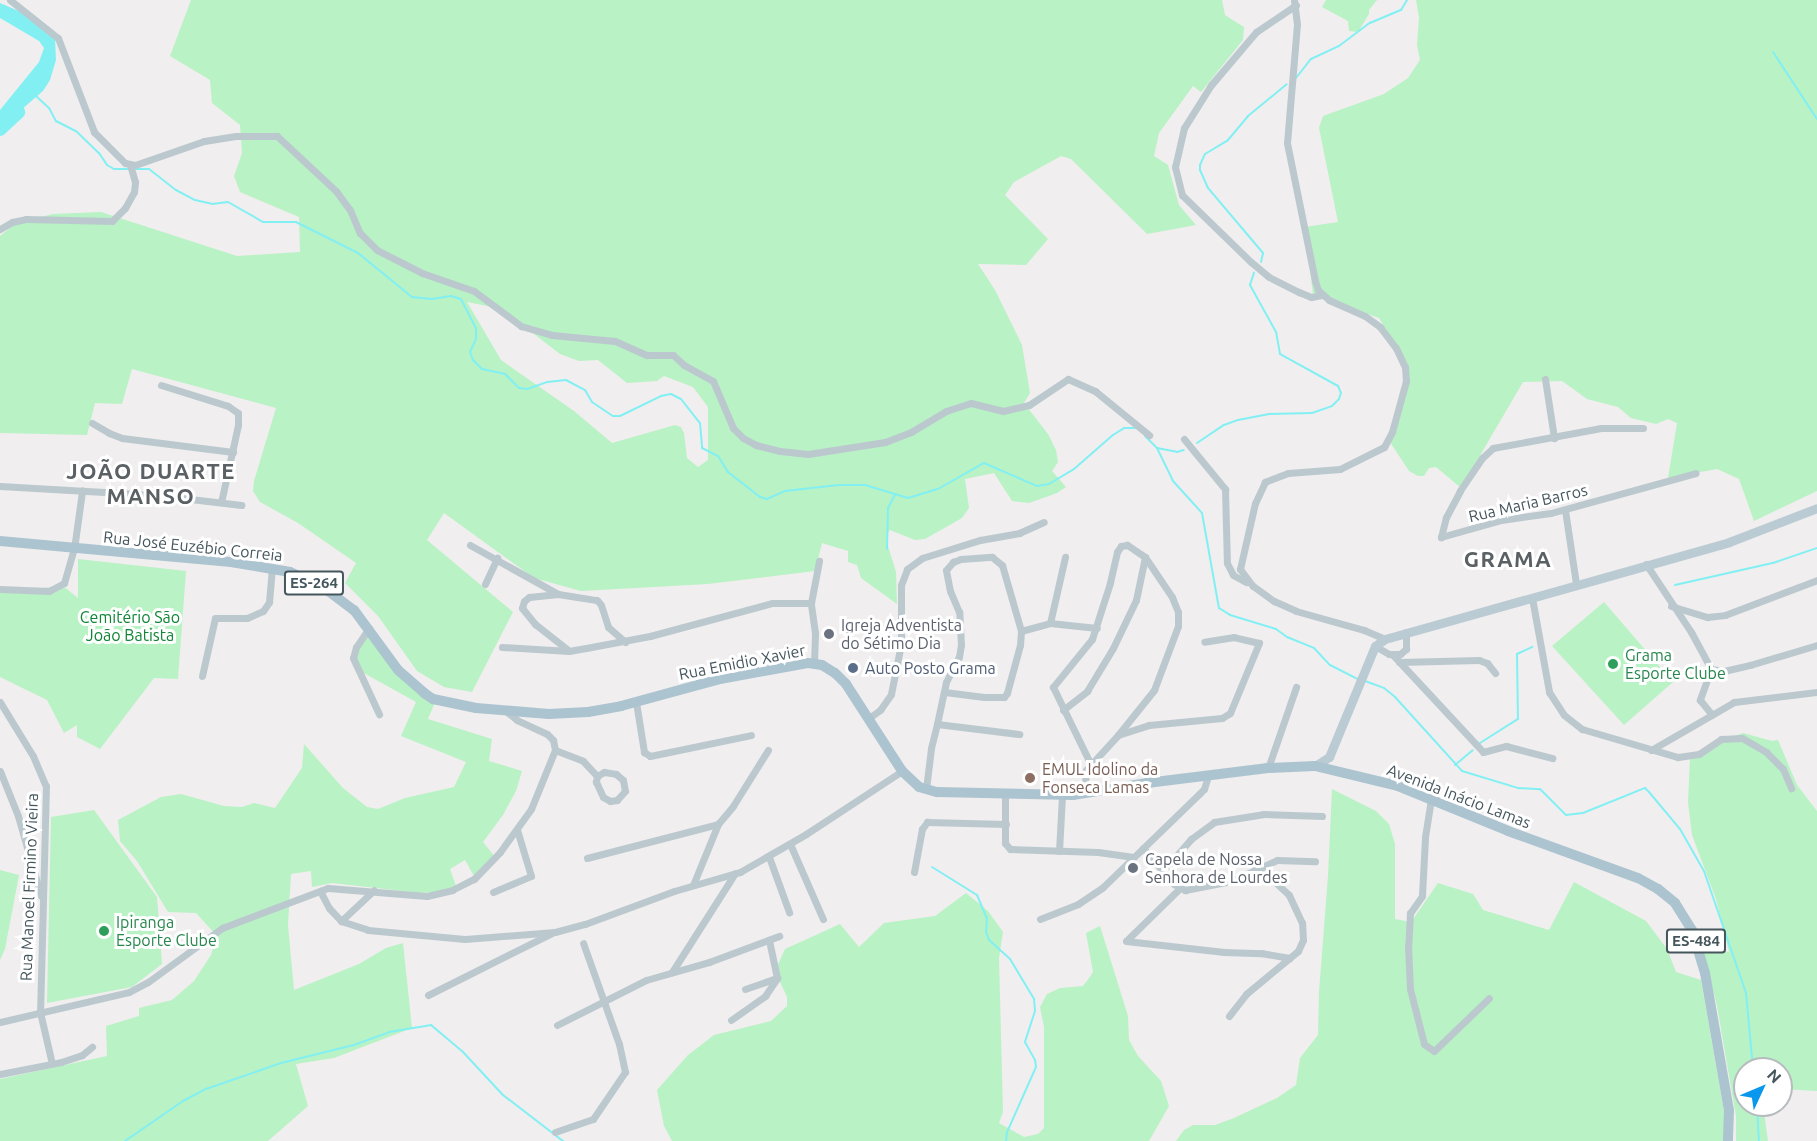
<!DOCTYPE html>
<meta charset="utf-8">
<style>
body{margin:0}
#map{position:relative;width:1817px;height:1141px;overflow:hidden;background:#f1eeef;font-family:Ubuntu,sans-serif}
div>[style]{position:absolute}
.green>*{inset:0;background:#b9f2c4}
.water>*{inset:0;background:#82f0f3}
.stream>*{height:2px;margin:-1px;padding:0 1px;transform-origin:1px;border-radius:1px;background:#82f0f3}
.river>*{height:14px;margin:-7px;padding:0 7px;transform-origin:7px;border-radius:7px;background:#82f0f3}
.minor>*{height:7px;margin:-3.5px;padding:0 3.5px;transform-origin:3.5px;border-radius:3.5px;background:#bbc9cf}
.secondary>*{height:9px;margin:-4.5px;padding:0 4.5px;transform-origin:4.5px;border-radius:4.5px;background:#bacbd4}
.primary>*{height:10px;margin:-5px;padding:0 5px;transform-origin:5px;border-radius:5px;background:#acc4d0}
.dots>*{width:16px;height:16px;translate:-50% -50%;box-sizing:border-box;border:3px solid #fff;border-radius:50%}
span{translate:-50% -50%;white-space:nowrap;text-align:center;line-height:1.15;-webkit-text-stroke:6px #fff;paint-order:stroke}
.shield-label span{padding:2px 4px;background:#fff;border:2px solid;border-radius:4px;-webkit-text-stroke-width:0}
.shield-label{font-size:15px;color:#45565d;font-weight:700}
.street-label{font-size:16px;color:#45565d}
.park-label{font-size:16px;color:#0f8535}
.worship-label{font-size:16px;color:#5b616d}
.left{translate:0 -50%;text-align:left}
.leisure-label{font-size:16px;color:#27864d}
.service-label{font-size:16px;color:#4e5e75}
.education-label{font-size:16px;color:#785e54}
.district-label{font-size:22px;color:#5a6064;font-weight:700;letter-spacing:1.5px}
.north{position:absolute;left:1733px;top:1057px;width:60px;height:60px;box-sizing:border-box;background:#fff;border:2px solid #b5bbbe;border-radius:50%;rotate:46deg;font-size:16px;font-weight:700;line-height:24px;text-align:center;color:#45565d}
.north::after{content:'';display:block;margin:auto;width:21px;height:27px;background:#0a98ef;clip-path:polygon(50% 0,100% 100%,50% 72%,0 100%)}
</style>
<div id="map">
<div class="green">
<i style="clip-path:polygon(evenodd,191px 0,1222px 0,1225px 15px,1244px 27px,1243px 40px,1201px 92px,1193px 86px,1159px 133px,1154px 156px,1168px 165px,1179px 205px,1196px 225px,1147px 234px,1071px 159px,1061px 156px,1014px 182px,1005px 195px,1048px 239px,1026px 265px,978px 264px,995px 290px,1022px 345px,1030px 393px,1024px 403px,1048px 434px,1056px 450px,1058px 462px,1052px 471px,1066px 487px,1057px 493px,1029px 503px,1012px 501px,994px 473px,965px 479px,969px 508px,962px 518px,925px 539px,915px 540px,890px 530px,887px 534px,888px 546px,896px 572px,897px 604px,861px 578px,857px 565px,848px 562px,848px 551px,822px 543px,815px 571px,708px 584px,581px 591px,534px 578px,444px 513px,427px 540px,513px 612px,472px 692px,444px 687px,417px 671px,378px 616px,345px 583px,356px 563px,298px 523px,260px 502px,253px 491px,254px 481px,276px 408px,132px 369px,122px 404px,95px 403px,87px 435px,0 433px,0 236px,16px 223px,53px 214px,101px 212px,237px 256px,300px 252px,299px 217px,240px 192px,234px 176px,242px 153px,240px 125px,212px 103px,210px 80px,170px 56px,191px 0,467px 302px,492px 307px,512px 317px,560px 354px,579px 361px,598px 360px,627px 383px,657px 381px,664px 376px,693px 387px,708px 407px,708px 460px,698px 467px,687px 458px,684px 433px,681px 427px,675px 425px,612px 443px,574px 411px,501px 360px,467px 302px)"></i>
<i style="clip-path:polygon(1326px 0,1377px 0,1369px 10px,1369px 14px,1358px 32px,1349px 31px,1348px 21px,1322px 7px)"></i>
<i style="clip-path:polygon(1416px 0,1817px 0,1817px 491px,1754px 521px,1739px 479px,1717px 469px,1668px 478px,1677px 423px,1668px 419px,1656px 424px,1631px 418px,1618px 407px,1587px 399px,1562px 381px,1523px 382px,1461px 488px,1436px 467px,1429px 468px,1424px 476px,1418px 476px,1409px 471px,1390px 442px,1399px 420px,1407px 364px,1379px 318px,1313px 295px,1305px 227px,1338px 222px,1319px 128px,1323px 116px,1384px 94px,1408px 78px,1420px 60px,1417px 45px,1419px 17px)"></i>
<i style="clip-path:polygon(78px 559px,186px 571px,178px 679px,154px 678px,100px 749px,77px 737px,77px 725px,64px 733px,47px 700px,0 677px,0 592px,63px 586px,78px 598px)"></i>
<i style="clip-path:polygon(1604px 602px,1673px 682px,1624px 725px,1552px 646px)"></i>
<i style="clip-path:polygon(370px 626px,386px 654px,436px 700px,428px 719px,492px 739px,489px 761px,522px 771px,516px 791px,503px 815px,483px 842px,495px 857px,474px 876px,465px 860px,450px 869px,456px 886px,447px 891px,420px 893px,332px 883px,312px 887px,311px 871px,291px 874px,288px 925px,294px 990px,359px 964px,386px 948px,403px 943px,412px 1028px,334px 1058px,296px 1064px,308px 1106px,268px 1141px,0 1141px,0 1079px,107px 1056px,106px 1026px,139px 1016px,139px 1008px,172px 1000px,194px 981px,211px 955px,217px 936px,196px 913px,168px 912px,137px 861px,120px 841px,118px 820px,161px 797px,181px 794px,224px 806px,242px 807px,254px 803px,275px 808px,302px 768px,304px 744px,343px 788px,367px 807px,378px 809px,405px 798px,454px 787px,466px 762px,401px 736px,416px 702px,353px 667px,358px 646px)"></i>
<i style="clip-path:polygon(1743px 733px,1772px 741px,1778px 740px,1797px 785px,1817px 811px,1817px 1091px,1781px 1089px,1781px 1069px,1745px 1069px,1745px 1105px,1763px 1105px,1768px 1141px,1736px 1141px,1736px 1116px,1717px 1006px,1702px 947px,1729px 952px,1716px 899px,1692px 835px,1688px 802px,1690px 758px,1722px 740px)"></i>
<i style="clip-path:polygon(1332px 789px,1376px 811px,1389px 824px,1395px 844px,1395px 919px,1411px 922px,1438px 883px,1473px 894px,1483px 910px,1549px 930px,1574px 882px,1646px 921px,1667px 949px,1676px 972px,1701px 980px,1725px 1117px,1725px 1141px,1176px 1141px,1184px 1130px,1193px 1125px,1215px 1125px,1234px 1118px,1277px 1098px,1296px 1085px,1300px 1058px,1318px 1035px,1319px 992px,1328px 876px)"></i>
<i style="clip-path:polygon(94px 810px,157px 897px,162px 964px,132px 987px,47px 1003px,51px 817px)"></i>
<i style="clip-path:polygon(0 870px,19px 875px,5px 949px,0 960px)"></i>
<i style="clip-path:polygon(966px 893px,988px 911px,1003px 932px,999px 958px,1003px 1112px,999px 1123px,1024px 1137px,1038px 1134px,1044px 1128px,1044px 1027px,1040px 1007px,1047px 994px,1060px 988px,1083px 986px,1087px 981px,1093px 972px,1086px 933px,1100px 926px,1128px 1016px,1129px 1040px,1138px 1056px,1161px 1081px,1169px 1106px,1149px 1141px,672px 1141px,664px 1126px,657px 1090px,688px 1055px,714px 1035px,771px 1021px,787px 1006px,787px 997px,775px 971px,785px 949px,840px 924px,859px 947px,884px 923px,935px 916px)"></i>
</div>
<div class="water">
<i style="clip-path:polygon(0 3px,28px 15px,55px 38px,56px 60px,50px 80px,43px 91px,0 128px,0 110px,39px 62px,44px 48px,39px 41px,0 18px)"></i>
</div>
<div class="stream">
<i style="left:1773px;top:52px;width:80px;rotate:56.7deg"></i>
<i style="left:1296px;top:78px;width:24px;rotate:-52deg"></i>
<i style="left:1311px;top:59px;width:31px;rotate:-25deg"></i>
<i style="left:1339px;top:46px;width:39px;rotate:-37deg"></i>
<i style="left:1370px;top:23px;width:34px;rotate:-23deg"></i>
<i style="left:1401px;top:10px;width:12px;rotate:-59deg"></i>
<i style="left:36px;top:96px;width:18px;rotate:43deg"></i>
<i style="left:49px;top:108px;width:15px;rotate:62deg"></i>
<i style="left:56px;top:121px;width:22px;rotate:27deg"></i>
<i style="left:76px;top:131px;width:32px;rotate:44deg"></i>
<i style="left:99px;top:153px;width:14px;rotate:56deg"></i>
<i style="left:107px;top:165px;width:8px;rotate:30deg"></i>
<i style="left:114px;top:169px;width:35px"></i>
<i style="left:149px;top:169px;width:34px;rotate:38deg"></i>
<i style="left:176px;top:190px;width:21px;rotate:28deg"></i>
<i style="left:195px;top:200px;width:17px;rotate:13deg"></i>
<i style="left:212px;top:204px;width:16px;rotate:-7deg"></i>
<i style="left:228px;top:202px;width:40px;rotate:29.7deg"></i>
<i style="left:263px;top:222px;width:33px"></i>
<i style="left:296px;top:222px;width:69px;rotate:26.6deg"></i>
<i style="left:358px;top:253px;width:70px;rotate:39.2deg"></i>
<i style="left:412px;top:297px;width:20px;rotate:6deg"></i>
<i style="left:432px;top:299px;width:19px;rotate:-9deg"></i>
<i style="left:451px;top:296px;width:10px;rotate:17deg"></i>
<i style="left:461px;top:299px;width:34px;rotate:63deg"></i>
<i style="left:476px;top:329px;width:10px;rotate:90deg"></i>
<i style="left:476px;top:339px;width:14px;rotate:115deg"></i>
<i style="left:470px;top:352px;width:9px;rotate:69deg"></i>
<i style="left:473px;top:360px;width:13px;rotate:45deg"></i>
<i style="left:482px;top:369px;width:24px;rotate:12deg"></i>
<i style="left:505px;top:374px;width:20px;rotate:45deg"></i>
<i style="left:519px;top:388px;width:8px;rotate:7deg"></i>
<i style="left:527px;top:389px;width:21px;rotate:-19deg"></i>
<i style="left:547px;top:382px;width:19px;rotate:-6deg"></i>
<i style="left:566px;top:380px;width:21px;rotate:28deg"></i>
<i style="left:585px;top:390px;width:14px;rotate:60deg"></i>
<i style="left:592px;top:402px;width:25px;rotate:34deg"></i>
<i style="left:613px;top:416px;width:7px"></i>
<i style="left:620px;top:416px;width:46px;rotate:-26deg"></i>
<i style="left:661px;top:396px;width:10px;rotate:-11deg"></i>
<i style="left:671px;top:394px;width:11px;rotate:27deg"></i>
<i style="left:681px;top:399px;width:31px;rotate:52deg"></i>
<i style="left:700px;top:423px;width:25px;rotate:85deg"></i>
<i style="left:702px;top:448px;width:18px;rotate:27deg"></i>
<i style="left:718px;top:456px;width:19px;rotate:58deg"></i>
<i style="left:728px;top:472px;width:41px;rotate:38deg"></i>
<i style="left:760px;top:497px;width:7px;rotate:16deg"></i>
<i style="left:767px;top:499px;width:20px;rotate:-24deg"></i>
<i style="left:785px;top:491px;width:54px;rotate:-6.3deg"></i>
<i style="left:839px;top:485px;width:26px"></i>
<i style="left:865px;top:485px;width:45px;rotate:16.8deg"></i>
<i style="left:908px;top:498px;width:31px;rotate:-17deg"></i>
<i style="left:938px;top:489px;width:53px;rotate:-29.5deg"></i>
<i style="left:984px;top:463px;width:58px;rotate:23.5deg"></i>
<i style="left:1037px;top:486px;width:12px;rotate:-9deg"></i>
<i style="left:1049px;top:484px;width:29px;rotate:-31deg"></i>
<i style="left:1074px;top:469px;width:52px;rotate:-41.1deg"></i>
<i style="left:1113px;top:435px;width:13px;rotate:-32deg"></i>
<i style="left:1124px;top:428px;width:13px"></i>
<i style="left:1261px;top:262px;width:9px;rotate:-77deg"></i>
<i style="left:1263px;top:253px;width:85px;rotate:-130.2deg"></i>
<i style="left:1208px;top:188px;width:20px;rotate:-114deg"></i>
<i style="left:1200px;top:170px;width:5px;rotate:-90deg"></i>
<i style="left:1200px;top:165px;width:12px;rotate:-66deg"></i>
<i style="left:1205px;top:154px;width:27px;rotate:-31deg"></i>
<i style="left:1228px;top:140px;width:31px;rotate:-50deg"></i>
<i style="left:1248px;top:116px;width:50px;rotate:-39.4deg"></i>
<i style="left:1145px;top:436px;width:17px;rotate:45deg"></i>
<i style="left:1157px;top:448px;width:37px;rotate:64deg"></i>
<i style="left:1173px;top:481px;width:43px;rotate:47.8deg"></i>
<i style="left:1202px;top:513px;width:97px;rotate:79.9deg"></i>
<i style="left:1219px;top:608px;width:13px;rotate:32deg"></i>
<i style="left:1230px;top:615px;width:48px;rotate:16.9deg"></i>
<i style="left:1276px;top:629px;width:14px;rotate:36deg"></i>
<i style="left:1287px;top:637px;width:29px;rotate:22deg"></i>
<i style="left:1314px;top:648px;width:23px;rotate:47deg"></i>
<i style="left:1330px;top:665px;width:33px;rotate:27deg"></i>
<i style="left:1197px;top:443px;width:32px;rotate:-34deg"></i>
<i style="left:1224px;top:425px;width:15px;rotate:-20deg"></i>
<i style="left:1238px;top:420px;width:33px;rotate:-11deg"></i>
<i style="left:1270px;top:414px;width:42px;rotate:-1.4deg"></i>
<i style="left:1312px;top:413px;width:21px;rotate:-19deg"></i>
<i style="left:1332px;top:406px;width:10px;rotate:-45deg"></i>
<i style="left:1339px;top:399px;width:6px;rotate:-72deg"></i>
<i style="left:1341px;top:393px;width:8px;rotate:-113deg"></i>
<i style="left:1338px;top:386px;width:66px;rotate:-151.1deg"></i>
<i style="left:1280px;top:354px;width:22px;rotate:-100deg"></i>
<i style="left:1276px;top:332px;width:54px;rotate:-119deg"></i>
<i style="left:1250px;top:285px;width:13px;rotate:-72deg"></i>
<i style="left:1157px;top:448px;width:20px;rotate:11deg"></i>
<i style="left:1177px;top:452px;width:7px;rotate:-16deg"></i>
<i style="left:887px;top:549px;width:41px;rotate:-88.6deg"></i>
<i style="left:888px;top:508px;width:15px;rotate:-62deg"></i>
<i style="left:1675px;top:585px;width:100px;rotate:-12.7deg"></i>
<i style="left:1773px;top:563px;width:46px;rotate:-18.8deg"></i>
<i style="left:1365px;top:681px;width:20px;rotate:20deg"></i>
<i style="left:1384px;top:688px;width:14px;rotate:39deg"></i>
<i style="left:1395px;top:697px;width:100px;rotate:47.8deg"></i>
<i style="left:1462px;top:771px;width:59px;rotate:16.9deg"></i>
<i style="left:1518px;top:788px;width:22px;rotate:3deg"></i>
<i style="left:1540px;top:789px;width:37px;rotate:45deg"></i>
<i style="left:1566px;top:815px;width:17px;rotate:-7deg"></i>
<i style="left:1583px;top:813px;width:67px;rotate:-22deg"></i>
<i style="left:1645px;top:788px;width:6px;rotate:45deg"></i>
<i style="left:1649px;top:792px;width:48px;rotate:50deg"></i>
<i style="left:1680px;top:829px;width:48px;rotate:60.3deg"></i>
<i style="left:1704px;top:871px;width:129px;rotate:71deg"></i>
<i style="left:1746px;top:993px;width:76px;rotate:84.7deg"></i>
<i style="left:1480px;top:743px;width:45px;rotate:-32.3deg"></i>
<i style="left:1518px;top:719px;width:65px;rotate:-90.9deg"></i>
<i style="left:1517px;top:654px;width:17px;rotate:-25deg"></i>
<i style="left:1455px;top:765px;width:23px;rotate:-40deg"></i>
<i style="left:932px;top:867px;width:53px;rotate:31.9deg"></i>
<i style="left:977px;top:895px;width:25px;rotate:67deg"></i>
<i style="left:987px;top:918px;width:14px;rotate:94deg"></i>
<i style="left:986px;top:932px;width:9px;rotate:69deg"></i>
<i style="left:989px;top:940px;width:28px;rotate:42deg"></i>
<i style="left:1010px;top:959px;width:47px;rotate:59deg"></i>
<i style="left:1034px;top:999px;width:12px;rotate:85deg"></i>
<i style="left:1035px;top:1011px;width:33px;rotate:108deg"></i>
<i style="left:1025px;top:1042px;width:21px;rotate:61deg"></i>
<i style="left:1035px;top:1060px;width:7px;rotate:82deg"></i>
<i style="left:1036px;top:1067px;width:71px;rotate:114deg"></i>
<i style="left:1007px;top:1132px;width:9px;rotate:96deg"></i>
<i style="left:1757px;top:1105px;width:36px;rotate:87deg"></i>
<i style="left:125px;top:1141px;width:70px;rotate:-34.6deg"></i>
<i style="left:183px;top:1101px;width:26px;rotate:-28deg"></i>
<i style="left:206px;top:1089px;width:79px;rotate:-19.1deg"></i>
<i style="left:281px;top:1063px;width:75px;rotate:-13.9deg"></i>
<i style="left:354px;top:1045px;width:37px;rotate:-20deg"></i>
<i style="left:389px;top:1032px;width:43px;rotate:-9.5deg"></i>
<i style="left:431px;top:1025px;width:42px;rotate:40.2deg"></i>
<i style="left:463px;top:1052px;width:59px;rotate:47.1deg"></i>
<i style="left:503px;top:1095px;width:76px;rotate:37.5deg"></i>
</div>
<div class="river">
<i style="left:0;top:129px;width:25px;rotate:-43deg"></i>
</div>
<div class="minor">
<i style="left:10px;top:0;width:61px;rotate:38.4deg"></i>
<i style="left:58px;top:38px;width:101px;rotate:69deg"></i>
<i style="left:94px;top:132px;width:44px;rotate:45deg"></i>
<i style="left:125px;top:163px;width:10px;rotate:11deg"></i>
<i style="left:135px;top:165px;width:73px;rotate:-19.2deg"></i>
<i style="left:204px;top:141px;width:32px;rotate:-9deg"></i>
<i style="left:236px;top:136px;width:41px"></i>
<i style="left:277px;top:136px;width:81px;rotate:43deg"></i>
<i style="left:336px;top:191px;width:24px;rotate:54deg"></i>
<i style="left:350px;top:210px;width:25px;rotate:67deg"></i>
<i style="left:360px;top:233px;width:24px;rotate:45deg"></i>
<i style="left:377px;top:250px;width:51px;rotate:27.1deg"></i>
<i style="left:422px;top:273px;width:55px;rotate:19.1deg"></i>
<i style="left:474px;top:291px;width:59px;rotate:36.7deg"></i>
<i style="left:521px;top:326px;width:32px;rotate:16deg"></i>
<i style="left:552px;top:335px;width:63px;rotate:5.4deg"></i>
<i style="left:615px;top:341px;width:35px;rotate:24deg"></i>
<i style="left:647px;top:355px;width:26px"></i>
<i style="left:673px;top:355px;width:15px;rotate:42deg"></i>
<i style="left:684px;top:365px;width:33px;rotate:29deg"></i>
<i style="left:713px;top:381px;width:51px;rotate:66.9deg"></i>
<i style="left:733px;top:428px;width:14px;rotate:45deg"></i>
<i style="left:743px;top:438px;width:15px;rotate:28deg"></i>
<i style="left:756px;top:445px;width:25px;rotate:14deg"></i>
<i style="left:780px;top:451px;width:28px;rotate:6deg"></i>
<i style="left:808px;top:454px;width:78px;rotate:-8.9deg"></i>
<i style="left:885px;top:442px;width:28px;rotate:-21deg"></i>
<i style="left:911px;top:432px;width:41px;rotate:-31deg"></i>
<i style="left:946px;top:411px;width:26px;rotate:-18deg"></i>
<i style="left:971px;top:403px;width:33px;rotate:14deg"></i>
<i style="left:1003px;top:411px;width:27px;rotate:-13deg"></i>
<i style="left:1029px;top:405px;width:47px;rotate:-33.7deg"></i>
<i style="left:1068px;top:379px;width:30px;rotate:24deg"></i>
<i style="left:1095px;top:391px;width:70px;rotate:39.2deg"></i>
<i style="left:1294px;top:0;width:24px;rotate:83deg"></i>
<i style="left:1297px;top:24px;width:119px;rotate:94.8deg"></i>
<i style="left:1287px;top:143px;width:141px;rotate:78.5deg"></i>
<i style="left:1315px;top:281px;width:9px;rotate:72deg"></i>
<i style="left:1318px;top:290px;width:15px;rotate:42deg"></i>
<i style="left:1329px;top:300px;width:39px;rotate:24deg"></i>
<i style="left:1365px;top:316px;width:19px;rotate:36deg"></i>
<i style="left:1380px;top:327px;width:26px;rotate:53deg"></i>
<i style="left:1396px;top:348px;width:21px;rotate:65deg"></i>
<i style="left:1405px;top:367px;width:14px;rotate:86deg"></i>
<i style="left:1406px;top:381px;width:53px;rotate:105.4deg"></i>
<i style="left:1392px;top:432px;width:17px;rotate:118deg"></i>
<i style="left:1384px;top:447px;width:49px;rotate:153.4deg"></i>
<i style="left:1340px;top:469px;width:52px;rotate:175.6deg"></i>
<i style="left:1288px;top:473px;width:25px;rotate:159deg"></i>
<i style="left:1265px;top:482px;width:23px;rotate:115deg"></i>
<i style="left:1255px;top:503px;width:68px;rotate:102.8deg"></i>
<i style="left:1240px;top:569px;width:21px;rotate:53deg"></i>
<i style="left:1253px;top:586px;width:26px;rotate:36deg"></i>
<i style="left:1274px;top:601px;width:24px;rotate:24deg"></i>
<i style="left:1296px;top:611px;width:71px;rotate:15.6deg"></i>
<i style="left:1364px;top:630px;width:23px;rotate:23deg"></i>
<i style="left:1296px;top:5px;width:48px;rotate:146deg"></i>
<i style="left:1256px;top:32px;width:70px;rotate:130.3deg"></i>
<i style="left:1211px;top:85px;width:51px;rotate:122.1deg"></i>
<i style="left:1184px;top:128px;width:40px;rotate:103deg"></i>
<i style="left:1175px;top:167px;width:29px;rotate:76deg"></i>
<i style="left:1182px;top:195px;width:96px;rotate:44.2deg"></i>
<i style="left:1251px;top:262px;width:23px;rotate:40deg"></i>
<i style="left:1269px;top:277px;width:34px;rotate:27deg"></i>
<i style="left:1299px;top:292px;width:13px;rotate:23deg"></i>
<i style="left:1311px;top:297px;width:11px;rotate:-10deg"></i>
<i style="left:0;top:229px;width:14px;rotate:-30deg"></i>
<i style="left:12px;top:222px;width:14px;rotate:-12deg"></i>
<i style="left:26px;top:219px;width:86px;rotate:1.3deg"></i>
<i style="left:112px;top:221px;width:18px;rotate:-45deg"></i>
<i style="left:125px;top:208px;width:18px;rotate:-61deg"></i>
<i style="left:134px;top:192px;width:10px;rotate:-84deg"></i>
<i style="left:135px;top:182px;width:18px;rotate:-106deg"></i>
<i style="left:1545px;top:379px;width:60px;rotate:81.3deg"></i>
<i style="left:161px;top:385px;width:70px;rotate:17.4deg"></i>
<i style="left:228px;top:406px;width:12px;rotate:35deg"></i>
<i style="left:238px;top:413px;width:12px;rotate:90deg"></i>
<i style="left:238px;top:425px;width:79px;rotate:102.4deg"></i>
<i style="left:92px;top:423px;width:20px;rotate:30deg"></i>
<i style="left:109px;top:433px;width:14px;rotate:21deg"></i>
<i style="left:122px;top:438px;width:112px;rotate:7.2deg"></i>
<i style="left:1643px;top:428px;width:42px;rotate:180deg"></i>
<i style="left:1601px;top:428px;width:110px;rotate:169.5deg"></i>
<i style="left:1493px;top:448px;width:15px;rotate:138deg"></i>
<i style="left:1482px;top:458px;width:40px;rotate:124deg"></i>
<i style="left:1460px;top:491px;width:30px;rotate:118deg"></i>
<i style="left:1446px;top:517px;width:21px;rotate:104deg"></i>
<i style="left:1441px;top:537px;width:62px;rotate:-15.8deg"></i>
<i style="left:1501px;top:520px;width:50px;rotate:-8deg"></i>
<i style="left:1551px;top:513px;width:150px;rotate:-15.4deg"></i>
<i style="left:1184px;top:439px;width:65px;rotate:50.6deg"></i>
<i style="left:1225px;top:489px;width:74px;rotate:88.5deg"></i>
<i style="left:1227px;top:563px;width:13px;rotate:63deg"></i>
<i style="left:1233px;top:575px;width:15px;rotate:28deg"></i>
<i style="left:0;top:486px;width:156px;rotate:3.3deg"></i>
<i style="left:156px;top:495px;width:86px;rotate:6.7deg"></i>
<i style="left:1565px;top:510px;width:75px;rotate:81.5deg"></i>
<i style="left:470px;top:545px;width:101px;rotate:29.1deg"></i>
<i style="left:558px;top:594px;width:39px;rotate:9deg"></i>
<i style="left:597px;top:600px;width:6px;rotate:51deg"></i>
<i style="left:601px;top:605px;width:23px;rotate:72deg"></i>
<i style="left:608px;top:627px;width:23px;rotate:41deg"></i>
<i style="left:1646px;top:564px;width:82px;rotate:56.5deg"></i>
<i style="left:1691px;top:632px;width:42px;rotate:61.6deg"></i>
<i style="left:1711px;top:669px;width:33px;rotate:110deg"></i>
<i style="left:1700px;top:700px;width:19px;rotate:51deg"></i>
<i style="left:485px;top:584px;width:29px;rotate:-65deg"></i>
<i style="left:0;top:589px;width:49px;rotate:2.3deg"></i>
<i style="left:49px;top:591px;width:17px;rotate:-28deg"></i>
<i style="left:64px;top:583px;width:35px;rotate:-74deg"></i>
<i style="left:74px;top:549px;width:59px;rotate:-82.1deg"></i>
<i style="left:558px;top:594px;width:29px;rotate:174deg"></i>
<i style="left:529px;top:597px;width:6px;rotate:141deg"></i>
<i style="left:524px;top:601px;width:7px;rotate:106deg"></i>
<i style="left:522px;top:608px;width:21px;rotate:51deg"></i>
<i style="left:535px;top:624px;width:42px;rotate:38.2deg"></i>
<i style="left:1532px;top:598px;width:96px;rotate:79.7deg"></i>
<i style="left:1549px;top:692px;width:27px;rotate:57deg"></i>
<i style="left:1564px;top:715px;width:23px;rotate:38deg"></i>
<i style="left:1582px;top:729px;width:100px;rotate:16.3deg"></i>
<i style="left:1678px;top:757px;width:21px;rotate:-8deg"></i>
<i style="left:1699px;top:754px;width:27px;rotate:-34deg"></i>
<i style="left:1721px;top:739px;width:21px;rotate:-3deg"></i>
<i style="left:1742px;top:738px;width:28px;rotate:30deg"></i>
<i style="left:1766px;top:752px;width:24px;rotate:45deg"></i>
<i style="left:1783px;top:769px;width:21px;rotate:67deg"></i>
<i style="left:1671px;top:606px;width:38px;rotate:17deg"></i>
<i style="left:1707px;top:617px;width:18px;rotate:-6deg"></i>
<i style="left:1725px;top:615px;width:98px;rotate:-20.8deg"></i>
<i style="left:1050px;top:623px;width:68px;rotate:-77.2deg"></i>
<i style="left:369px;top:628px;width:23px;rotate:124deg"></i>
<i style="left:356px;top:647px;width:11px;rotate:105deg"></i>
<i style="left:353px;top:658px;width:62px;rotate:65.1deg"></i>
<i style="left:1021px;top:631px;width:30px;rotate:-15deg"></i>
<i style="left:1050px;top:623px;width:47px;rotate:6.1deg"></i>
<i style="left:1375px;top:646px;width:16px;rotate:30deg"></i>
<i style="left:1389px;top:654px;width:11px"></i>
<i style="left:1400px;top:654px;width:8px;rotate:-40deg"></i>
<i style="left:1406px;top:649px;width:17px;rotate:-90deg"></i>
<i style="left:502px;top:647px;width:67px;rotate:3.4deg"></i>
<i style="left:569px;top:651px;width:17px;rotate:-10deg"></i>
<i style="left:586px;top:648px;width:65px;rotate:-10.6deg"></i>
<i style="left:650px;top:636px;width:126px;rotate:-15.1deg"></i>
<i style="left:772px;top:603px;width:39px"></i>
<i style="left:1393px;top:655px;width:132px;rotate:47.1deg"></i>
<i style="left:1483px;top:752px;width:24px;rotate:-15deg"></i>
<i style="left:1506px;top:746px;width:48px;rotate:14.6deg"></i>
<i style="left:1399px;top:662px;width:80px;rotate:-1.4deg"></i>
<i style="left:1479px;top:660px;width:9px;rotate:21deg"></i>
<i style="left:1487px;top:663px;width:13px;rotate:51deg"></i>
<i style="left:814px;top:663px;width:30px;rotate:-88deg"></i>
<i style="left:815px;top:633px;width:30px;rotate:-98deg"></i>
<i style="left:811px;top:603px;width:43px;rotate:-79.2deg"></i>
<i style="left:1711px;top:669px;width:13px;rotate:9deg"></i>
<i style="left:1724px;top:671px;width:27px;rotate:-13deg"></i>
<i style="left:1750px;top:665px;width:70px;rotate:-16.6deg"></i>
<i style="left:202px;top:676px;width:59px;rotate:-77.4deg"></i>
<i style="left:215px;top:618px;width:32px"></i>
<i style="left:247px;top:618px;width:17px;rotate:-24deg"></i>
<i style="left:263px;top:611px;width:11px;rotate:-56deg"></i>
<i style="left:269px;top:602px;width:34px;rotate:-85deg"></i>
<i style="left:0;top:702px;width:63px;rotate:58.6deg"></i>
<i style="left:33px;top:756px;width:33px;rotate:67deg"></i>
<i style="left:46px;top:786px;width:226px;rotate:91.5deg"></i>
<i style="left:40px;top:1012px;width:53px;rotate:77deg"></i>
<i style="left:636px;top:702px;width:51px;rotate:80.9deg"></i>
<i style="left:644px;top:752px;width:7px;rotate:34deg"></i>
<i style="left:650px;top:756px;width:103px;rotate:-11.7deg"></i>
<i style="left:1063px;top:710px;width:31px;rotate:-38deg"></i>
<i style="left:1087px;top:691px;width:50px;rotate:-58.8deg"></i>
<i style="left:1113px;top:648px;width:53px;rotate:-64.4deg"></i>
<i style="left:1136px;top:600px;width:44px;rotate:-78.2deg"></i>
<i style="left:869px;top:718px;width:14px;rotate:-36deg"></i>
<i style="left:880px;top:710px;width:19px;rotate:-55deg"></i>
<i style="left:891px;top:694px;width:51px;rotate:-78.7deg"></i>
<i style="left:901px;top:644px;width:59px;rotate:-90deg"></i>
<i style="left:901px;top:585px;width:17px;rotate:-69deg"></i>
<i style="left:907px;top:569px;width:19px;rotate:-36deg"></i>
<i style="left:922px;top:558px;width:61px;rotate:-17.2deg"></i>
<i style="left:980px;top:540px;width:40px;rotate:-10deg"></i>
<i style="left:1019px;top:533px;width:27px;rotate:-24deg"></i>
<i style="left:937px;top:724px;width:83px;rotate:7deg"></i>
<i style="left:1118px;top:735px;width:33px;rotate:-18deg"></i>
<i style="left:1149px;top:725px;width:73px;rotate:-5.5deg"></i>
<i style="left:1222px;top:718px;width:9px;rotate:-32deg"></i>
<i style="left:1230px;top:713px;width:76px;rotate:-67.5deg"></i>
<i style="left:1259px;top:643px;width:26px;rotate:-167deg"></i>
<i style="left:1234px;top:637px;width:30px;rotate:171deg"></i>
<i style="left:555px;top:750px;width:30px;rotate:21deg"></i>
<i style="left:583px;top:761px;width:21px;rotate:47deg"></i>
<i style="left:1651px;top:750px;width:96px;rotate:-30deg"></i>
<i style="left:1734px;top:702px;width:84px;rotate:-6.9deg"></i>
<i style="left:1268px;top:768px;width:86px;rotate:-70.9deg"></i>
<i style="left:0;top:771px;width:48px;rotate:68.2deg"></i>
<i style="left:18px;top:816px;width:83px;rotate:74deg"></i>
<i style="left:604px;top:772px;width:12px;rotate:9deg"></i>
<i style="left:616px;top:774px;width:9px;rotate:41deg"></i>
<i style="left:623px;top:780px;width:11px;rotate:80deg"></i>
<i style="left:625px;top:791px;width:12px;rotate:132deg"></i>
<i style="left:617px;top:800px;width:7px;rotate:172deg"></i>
<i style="left:610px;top:801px;width:8px;rotate:-150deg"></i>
<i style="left:603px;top:797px;width:17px;rotate:-115deg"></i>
<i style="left:596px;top:782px;width:6px;rotate:-81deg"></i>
<i style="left:597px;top:776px;width:8px;rotate:-30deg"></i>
<i style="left:926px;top:789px;width:41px;rotate:-83deg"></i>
<i style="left:931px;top:748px;width:25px;rotate:-76deg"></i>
<i style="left:937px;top:724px;width:33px;rotate:-78deg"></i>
<i style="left:944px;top:692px;width:10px;rotate:-79deg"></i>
<i style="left:946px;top:682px;width:28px;rotate:-63deg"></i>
<i style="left:959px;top:657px;width:12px;rotate:-81deg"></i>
<i style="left:961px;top:645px;width:33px;rotate:-93deg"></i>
<i style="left:959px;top:612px;width:23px;rotate:-113deg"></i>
<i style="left:950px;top:591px;width:21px;rotate:-101deg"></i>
<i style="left:946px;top:570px;width:11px;rotate:-49deg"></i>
<i style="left:953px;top:562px;width:9px;rotate:-21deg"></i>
<i style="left:961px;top:559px;width:31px;rotate:-4deg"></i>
<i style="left:992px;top:557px;width:13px;rotate:39deg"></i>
<i style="left:1002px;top:565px;width:69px;rotate:73.9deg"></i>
<i style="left:1021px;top:631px;width:14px;rotate:94deg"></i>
<i style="left:1020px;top:645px;width:50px;rotate:105.2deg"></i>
<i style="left:1007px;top:693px;width:5px;rotate:127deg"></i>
<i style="left:1004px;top:697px;width:20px;rotate:180deg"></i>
<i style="left:984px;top:697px;width:40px;rotate:-172.9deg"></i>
<i style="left:1005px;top:794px;width:49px;rotate:90deg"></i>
<i style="left:1005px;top:843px;width:8px;rotate:50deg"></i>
<i style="left:1010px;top:849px;width:88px;rotate:2deg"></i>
<i style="left:1098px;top:852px;width:34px;rotate:8deg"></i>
<i style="left:1084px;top:794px;width:24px;rotate:-85deg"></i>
<i style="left:1086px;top:770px;width:47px;rotate:-47.6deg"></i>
<i style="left:1118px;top:735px;width:58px;rotate:-51.3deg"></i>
<i style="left:1154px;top:690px;width:68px;rotate:-69.4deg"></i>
<i style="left:1178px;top:626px;width:14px;rotate:-90deg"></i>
<i style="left:1178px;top:612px;width:16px;rotate:-112deg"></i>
<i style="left:1172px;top:597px;width:48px;rotate:-124deg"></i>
<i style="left:1145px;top:557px;width:22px;rotate:-146deg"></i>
<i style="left:1127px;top:545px;width:6px;rotate:171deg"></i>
<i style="left:1121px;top:546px;width:7px;rotate:124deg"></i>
<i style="left:1117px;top:552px;width:32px;rotate:103deg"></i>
<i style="left:1110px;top:583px;width:59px;rotate:107.8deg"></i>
<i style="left:1092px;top:639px;width:62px;rotate:129.1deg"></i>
<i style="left:1053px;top:687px;width:87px;rotate:64deg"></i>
<i style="left:1431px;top:799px;width:39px;rotate:99deg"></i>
<i style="left:1425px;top:838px;width:58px;rotate:93deg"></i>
<i style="left:1422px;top:896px;width:21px;rotate:125deg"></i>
<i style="left:1410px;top:913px;width:33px;rotate:93deg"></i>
<i style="left:1408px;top:946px;width:43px;rotate:87.3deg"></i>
<i style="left:1410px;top:989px;width:57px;rotate:75.7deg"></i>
<i style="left:1424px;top:1044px;width:12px;rotate:35deg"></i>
<i style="left:1434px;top:1051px;width:76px;rotate:-43.9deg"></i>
<i style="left:790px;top:844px;width:82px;rotate:66.3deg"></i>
<i style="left:1143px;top:848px;width:48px;rotate:49.3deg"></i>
<i style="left:1174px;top:884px;width:13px;rotate:29deg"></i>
<i style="left:1185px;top:890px;width:47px;rotate:-11.1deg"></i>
<i style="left:1231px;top:881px;width:51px;rotate:-24.5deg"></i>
<i style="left:1277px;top:860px;width:38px;rotate:2deg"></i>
<i style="left:1059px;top:851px;width:56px;rotate:-86.9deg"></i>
<i style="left:769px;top:857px;width:59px;rotate:70deg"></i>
<i style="left:587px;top:858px;width:135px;rotate:-14.5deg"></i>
<i style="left:1163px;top:871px;width:43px;rotate:-48.8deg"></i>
<i style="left:1191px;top:839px;width:29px;rotate:-36deg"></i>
<i style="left:1214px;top:822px;width:51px;rotate:-9.1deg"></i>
<i style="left:1264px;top:814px;width:58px;rotate:2deg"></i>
<i style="left:914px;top:872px;width:44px;rotate:-79.5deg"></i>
<i style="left:922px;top:829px;width:9px;rotate:-54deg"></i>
<i style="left:927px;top:822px;width:79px;rotate:1.5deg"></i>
<i style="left:693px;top:885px;width:66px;rotate:-67.7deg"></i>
<i style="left:718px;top:824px;width:23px;rotate:-50deg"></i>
<i style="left:733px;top:806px;width:66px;rotate:-58deg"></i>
<i style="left:1179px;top:889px;width:74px;rotate:135.5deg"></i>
<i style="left:1126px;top:941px;width:99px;rotate:6.4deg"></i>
<i style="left:1224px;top:952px;width:37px;rotate:2deg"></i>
<i style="left:1261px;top:953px;width:29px;rotate:10deg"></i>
<i style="left:320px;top:891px;width:19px;rotate:62deg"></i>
<i style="left:329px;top:908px;width:18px;rotate:47deg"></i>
<i style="left:341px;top:921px;width:28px;rotate:18deg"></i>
<i style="left:368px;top:930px;width:97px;rotate:5.3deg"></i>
<i style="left:465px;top:939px;width:90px;rotate:-4.4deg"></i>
<i style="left:555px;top:932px;width:31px;rotate:-15deg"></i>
<i style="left:585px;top:924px;width:95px;rotate:-20.3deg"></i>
<i style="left:674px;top:891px;width:69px;rotate:-16.1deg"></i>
<i style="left:740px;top:872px;width:76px;rotate:-29.9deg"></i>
<i style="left:806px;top:834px;width:115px;rotate:-33.3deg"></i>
<i style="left:493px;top:892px;width:41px;rotate:-22.8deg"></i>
<i style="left:531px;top:876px;width:48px;rotate:-106.9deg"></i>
<i style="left:1040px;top:919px;width:41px;rotate:-21.5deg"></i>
<i style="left:1078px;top:904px;width:30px;rotate:-34deg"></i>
<i style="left:1103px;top:887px;width:134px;rotate:-44.1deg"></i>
<i style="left:1199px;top:794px;width:7px;rotate:-45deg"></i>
<i style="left:1204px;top:789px;width:14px;rotate:-73deg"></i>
<i style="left:341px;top:921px;width:45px;rotate:-43.2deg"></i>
<i style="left:672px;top:972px;width:117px;rotate:-57.5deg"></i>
<i style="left:745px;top:989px;width:34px;rotate:-19deg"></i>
<i style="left:428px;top:995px;width:139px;rotate:-26.6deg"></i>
<i style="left:1229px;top:1016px;width:28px;rotate:-52deg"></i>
<i style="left:1246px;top:994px;width:67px;rotate:-39.6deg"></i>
<i style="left:1298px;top:951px;width:12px;rotate:-66deg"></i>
<i style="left:1303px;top:940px;width:17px;rotate:-93deg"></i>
<i style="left:1302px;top:923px;width:31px;rotate:-115deg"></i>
<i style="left:1289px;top:895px;width:26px;rotate:-137deg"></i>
<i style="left:1270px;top:877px;width:17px;rotate:-152deg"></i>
<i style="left:731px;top:1020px;width:42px;rotate:-35.2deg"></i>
<i style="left:765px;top:996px;width:22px;rotate:-56deg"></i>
<i style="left:777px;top:978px;width:39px;rotate:-102deg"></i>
<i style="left:0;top:1022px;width:132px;rotate:-13.1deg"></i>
<i style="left:129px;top:992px;width:21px;rotate:-28deg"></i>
<i style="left:148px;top:982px;width:92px;rotate:-36.1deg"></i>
<i style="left:222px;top:928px;width:113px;rotate:-20.7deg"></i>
<i style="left:328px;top:888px;width:99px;rotate:4.6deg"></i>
<i style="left:427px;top:896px;width:26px;rotate:-13deg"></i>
<i style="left:452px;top:890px;width:25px;rotate:-27deg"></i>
<i style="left:474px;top:879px;width:37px;rotate:-46deg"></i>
<i style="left:500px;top:852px;width:53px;rotate:-54.2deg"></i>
<i style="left:531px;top:809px;width:64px;rotate:-67.9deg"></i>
<i style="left:555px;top:750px;width:10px;rotate:-101deg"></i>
<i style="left:553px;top:740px;width:8px;rotate:-135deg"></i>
<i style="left:547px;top:734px;width:33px;rotate:-155deg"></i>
<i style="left:517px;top:720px;width:13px;rotate:-141deg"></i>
<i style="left:557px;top:1025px;width:100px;rotate:-26.8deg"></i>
<i style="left:646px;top:980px;width:66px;rotate:-15.9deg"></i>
<i style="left:709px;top:962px;width:75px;rotate:-20.4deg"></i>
<i style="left:0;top:1074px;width:62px;rotate:-11.1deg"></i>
<i style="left:61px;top:1062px;width:22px;rotate:-18deg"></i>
<i style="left:82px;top:1055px;width:13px;rotate:-39deg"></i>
<i style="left:555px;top:1132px;width:40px;rotate:-18.9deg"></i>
<i style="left:593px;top:1119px;width:57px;rotate:-55.8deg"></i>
<i style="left:625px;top:1072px;width:29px;rotate:-102deg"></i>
<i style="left:619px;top:1044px;width:107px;rotate:-109.6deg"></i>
</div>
<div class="secondary">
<i style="left:1315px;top:766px;width:17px;rotate:-33deg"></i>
<i style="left:1329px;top:757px;width:120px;rotate:-67.5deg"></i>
<i style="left:1375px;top:646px;width:12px;rotate:-35deg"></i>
<i style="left:1385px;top:639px;width:357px;rotate:-15.7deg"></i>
<i style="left:1729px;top:542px;width:94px;rotate:-21.1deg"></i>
</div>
<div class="primary">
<i style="left:0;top:541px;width:232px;rotate:5.2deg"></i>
<i style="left:231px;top:562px;width:60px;rotate:9.6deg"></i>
<i style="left:290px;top:572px;width:36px;rotate:24deg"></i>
<i style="left:323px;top:587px;width:39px;rotate:37deg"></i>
<i style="left:354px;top:610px;width:74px;rotate:53.7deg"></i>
<i style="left:398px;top:670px;width:35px;rotate:41deg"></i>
<i style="left:424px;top:693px;width:11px;rotate:34deg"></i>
<i style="left:433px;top:699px;width:44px;rotate:11.8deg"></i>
<i style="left:476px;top:708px;width:73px;rotate:4.7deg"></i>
<i style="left:549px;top:714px;width:39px;rotate:-3deg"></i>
<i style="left:588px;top:712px;width:34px;rotate:-10deg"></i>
<i style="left:621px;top:706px;width:103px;rotate:-15.3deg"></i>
<i style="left:720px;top:679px;width:89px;rotate:-10.3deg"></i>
<i style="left:808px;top:663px;width:14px;rotate:8deg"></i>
<i style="left:822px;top:665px;width:15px;rotate:32deg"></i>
<i style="left:835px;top:673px;width:16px;rotate:45deg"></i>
<i style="left:846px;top:684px;width:103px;rotate:57.2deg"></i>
<i style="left:902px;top:771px;width:23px;rotate:43deg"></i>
<i style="left:919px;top:787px;width:19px;rotate:16deg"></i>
<i style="left:937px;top:792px;width:136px;rotate:1.3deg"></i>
<i style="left:1073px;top:795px;width:75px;rotate:-9.2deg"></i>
<i style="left:1147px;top:783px;width:122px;rotate:-7.1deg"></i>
<i style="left:1268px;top:768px;width:47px;rotate:-2.4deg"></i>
<i style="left:1315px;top:766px;width:85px;rotate:13.5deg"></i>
<i style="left:1398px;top:786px;width:119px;rotate:22.2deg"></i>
<i style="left:1508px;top:831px;width:138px;rotate:19.9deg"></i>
<i style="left:1638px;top:878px;width:23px;rotate:29deg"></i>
<i style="left:1658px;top:889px;width:22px;rotate:39deg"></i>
<i style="left:1675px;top:903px;width:32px;rotate:58deg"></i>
<i style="left:1692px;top:930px;width:45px;rotate:73.2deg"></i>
<i style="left:1705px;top:973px;width:139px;rotate:80.1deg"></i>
<i style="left:1729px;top:1110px;width:31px;rotate:92deg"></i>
</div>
<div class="dots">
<i style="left:829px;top:634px;background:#6b7280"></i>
<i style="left:1613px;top:664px;background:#2e9e5b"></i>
<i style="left:853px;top:668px;background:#5c6f8a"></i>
<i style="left:1030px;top:778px;background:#8d6e63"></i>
<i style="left:1133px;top:868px;background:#6b7280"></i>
<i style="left:104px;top:931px;background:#2e9e5b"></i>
</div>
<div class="shield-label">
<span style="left:314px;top:583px">ES-264</span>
<span style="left:1696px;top:941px">ES-484</span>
</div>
<div class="street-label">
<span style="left:1528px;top:503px;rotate:-13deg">Rua Maria Barros</span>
<span style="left:193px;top:546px;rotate:6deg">Rua José Euzébio Correia</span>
<span style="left:742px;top:662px;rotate:-11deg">Rua Emidio Xavier</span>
<span style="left:1459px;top:796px;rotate:21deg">Avenida Inácio Lamas</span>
<span style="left:29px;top:887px;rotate:-88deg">Rua Manoel Firmino Vieira</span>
</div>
<div class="park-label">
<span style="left:130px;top:626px">Cemitério São<br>João Batista</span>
</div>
<div class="worship-label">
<span class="left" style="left:841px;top:634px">Igreja Adventista<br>do Sétimo Dia</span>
<span class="left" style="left:1145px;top:868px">Capela de Nossa<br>Senhora de Lourdes</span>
</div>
<div class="leisure-label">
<span class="left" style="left:1625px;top:664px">Grama<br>Esporte Clube</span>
<span class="left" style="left:116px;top:931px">Ipiranga<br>Esporte Clube</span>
</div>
<div class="service-label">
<span class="left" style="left:865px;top:668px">Auto Posto Grama</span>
</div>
<div class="education-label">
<span class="left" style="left:1042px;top:778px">EMUL Idolino da<br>Fonseca Lamas</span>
</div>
<div class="district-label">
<span style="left:151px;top:483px">JOÃO DUARTE<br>MANSO</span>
<span style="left:1508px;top:559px">GRAMA</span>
</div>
<div class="north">N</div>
</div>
